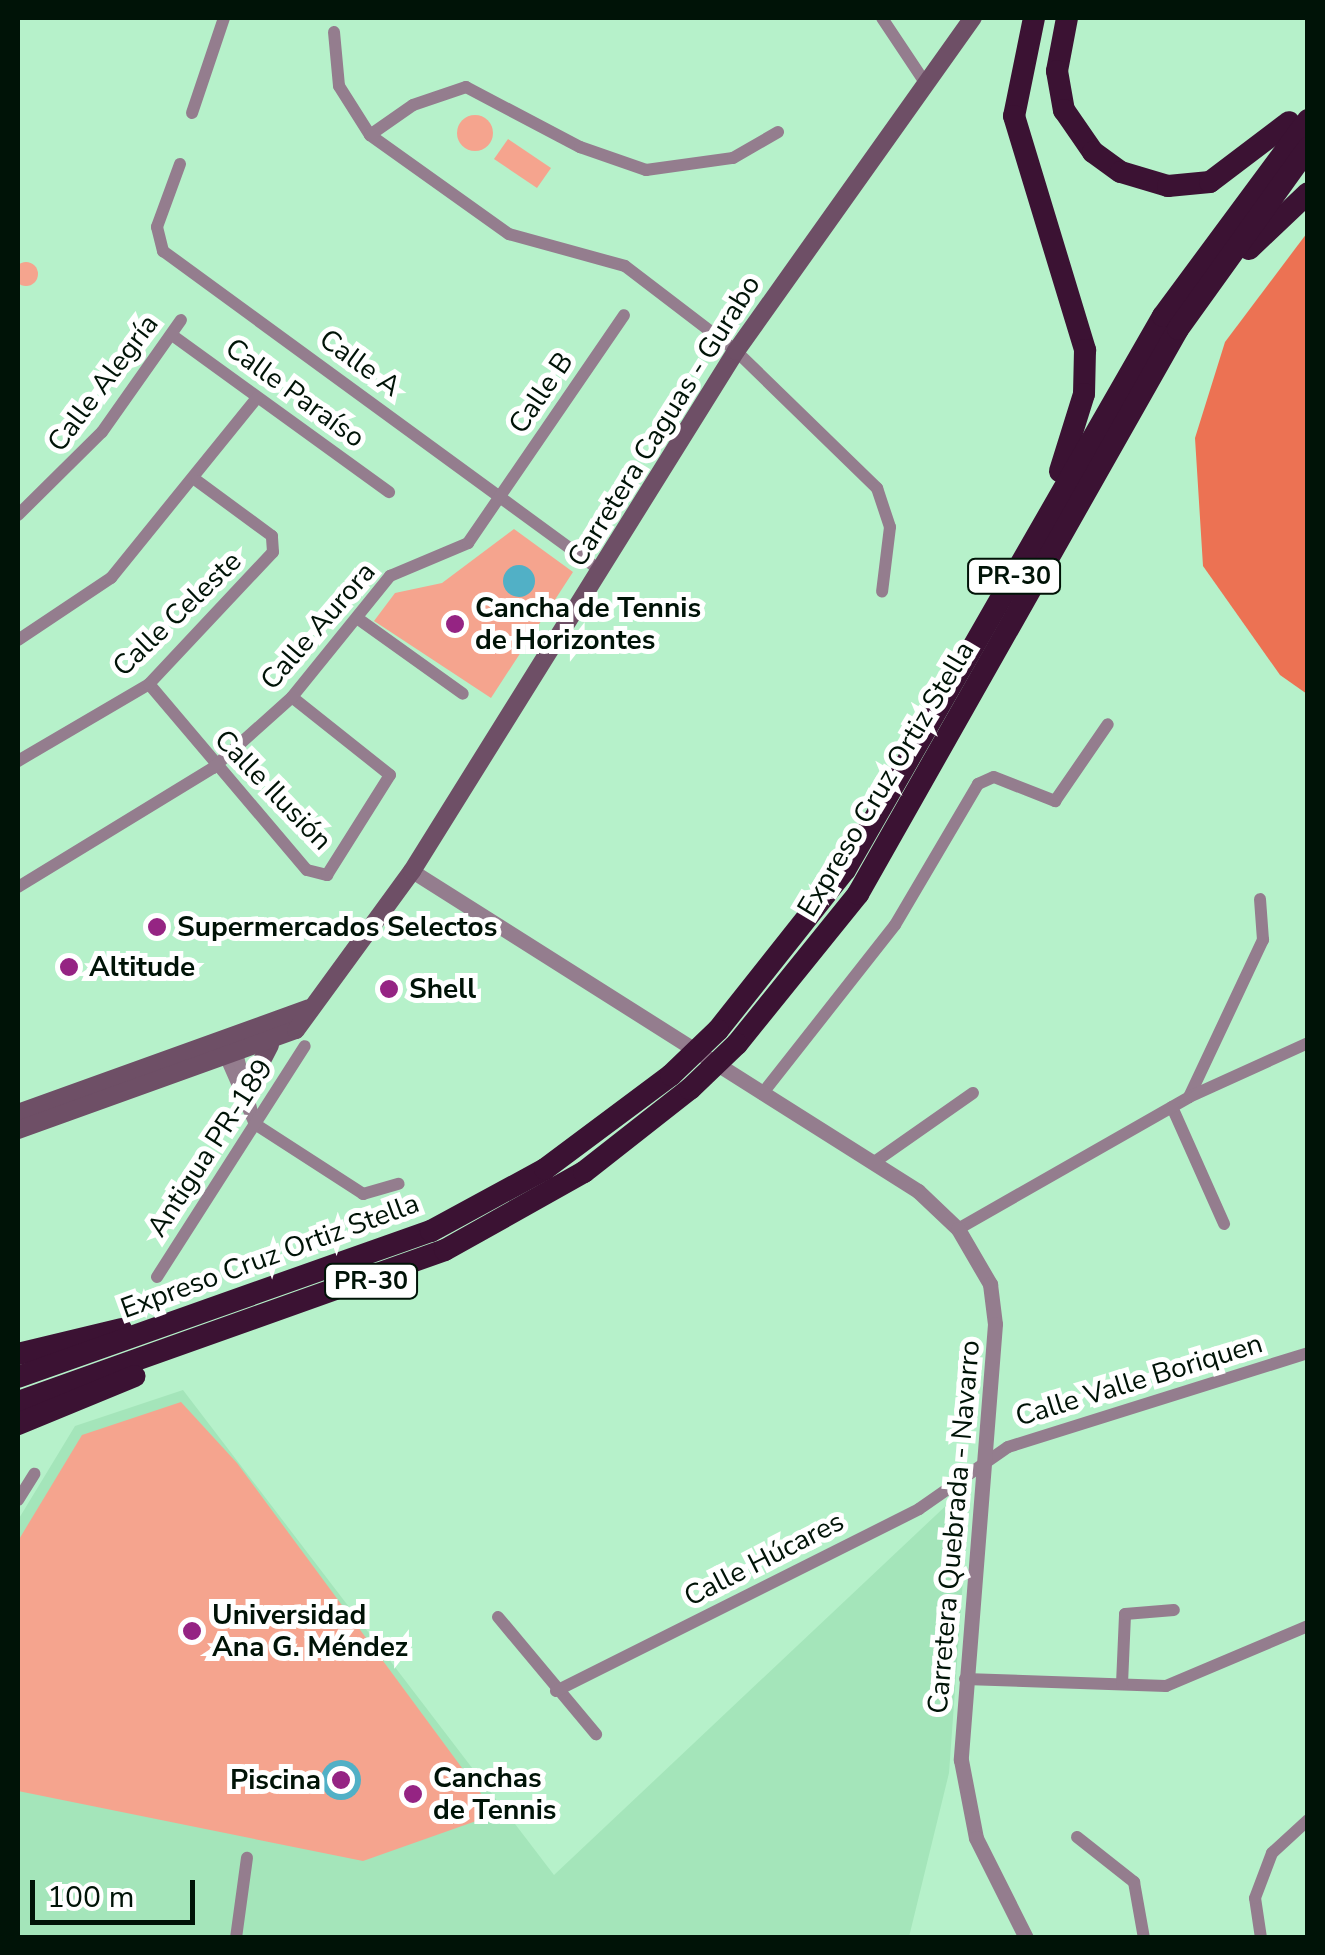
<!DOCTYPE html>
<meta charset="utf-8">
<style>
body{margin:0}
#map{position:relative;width:1325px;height:1955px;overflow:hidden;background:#b6f1ca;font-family:"Nunito Sans",sans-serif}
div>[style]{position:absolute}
.built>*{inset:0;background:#a4e5ba}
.green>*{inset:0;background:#f5a48e}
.round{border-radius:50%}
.forest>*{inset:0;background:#ec7253}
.water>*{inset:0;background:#51b0c6}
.minor>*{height:12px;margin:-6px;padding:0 6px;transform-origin:6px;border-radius:6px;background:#947d8e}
.tertiary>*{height:15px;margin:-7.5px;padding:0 7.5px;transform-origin:7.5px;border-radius:7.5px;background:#947d8e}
.secondary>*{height:18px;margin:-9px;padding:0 9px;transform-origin:9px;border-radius:9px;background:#6e4f66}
.motorway>*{height:22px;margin:-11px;padding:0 11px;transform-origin:11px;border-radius:11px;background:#3b1233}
.motorway-bridge>*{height:22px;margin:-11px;padding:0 11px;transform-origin:11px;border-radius:11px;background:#3b1233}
.dots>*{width:28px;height:28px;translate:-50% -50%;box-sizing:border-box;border:5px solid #fff;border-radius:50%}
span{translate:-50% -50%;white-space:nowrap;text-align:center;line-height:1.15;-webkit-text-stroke:10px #fff;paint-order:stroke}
.shield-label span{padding:2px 8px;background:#fff;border:2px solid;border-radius:8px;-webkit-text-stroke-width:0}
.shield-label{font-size:25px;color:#001307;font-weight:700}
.street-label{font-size:28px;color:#001307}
.poi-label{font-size:28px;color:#001307;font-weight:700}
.left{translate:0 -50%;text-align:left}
.right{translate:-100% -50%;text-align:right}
.frame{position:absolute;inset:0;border:20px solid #001307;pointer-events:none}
.scale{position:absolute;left:30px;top:1880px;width:165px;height:45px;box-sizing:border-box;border:5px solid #001307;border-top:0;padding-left:12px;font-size:30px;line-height:35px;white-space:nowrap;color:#001307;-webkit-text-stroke:8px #fff;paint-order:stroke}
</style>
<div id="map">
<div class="built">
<i style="clip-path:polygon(183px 1390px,554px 1875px,970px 1483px,949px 1773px,909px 1937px,18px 1937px,18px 1520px,75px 1426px)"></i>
</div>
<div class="green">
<i class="round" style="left:457px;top:115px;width:36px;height:36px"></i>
<i style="clip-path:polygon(508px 139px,551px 168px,537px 188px,494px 159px)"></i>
<i class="round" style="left:14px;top:262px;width:24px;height:24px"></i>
<i style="clip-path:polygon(514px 529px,573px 572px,491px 698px,374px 621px,395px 593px,442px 583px)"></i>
<i style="clip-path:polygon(181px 1402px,237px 1463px,496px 1814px,363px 1861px,18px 1791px,18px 1541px,82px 1435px)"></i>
</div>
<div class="forest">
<i style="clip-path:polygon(1307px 233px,1307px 694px,1280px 675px,1203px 566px,1195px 438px,1225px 342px)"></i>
</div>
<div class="water">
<i class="round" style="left:503px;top:565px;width:32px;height:32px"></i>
<i class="round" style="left:321px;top:1760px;width:40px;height:40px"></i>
</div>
<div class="minor">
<i style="left:882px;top:18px;width:76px;rotate:56.3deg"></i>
<i style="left:334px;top:32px;width:54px;rotate:84.7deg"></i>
<i style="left:339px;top:86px;width:58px;rotate:57.7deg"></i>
<i style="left:370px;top:135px;width:171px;rotate:35.5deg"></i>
<i style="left:509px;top:234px;width:120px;rotate:15.4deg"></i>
<i style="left:625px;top:266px;width:140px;rotate:37.4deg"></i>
<i style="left:736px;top:351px;width:197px;rotate:44.2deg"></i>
<i style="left:877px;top:488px;width:41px;rotate:71.6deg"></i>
<i style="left:890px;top:527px;width:65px;rotate:97deg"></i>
<i style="left:192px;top:113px;width:100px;rotate:-71.4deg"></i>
<i style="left:370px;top:135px;width:52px;rotate:-34.9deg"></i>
<i style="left:413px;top:105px;width:56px;rotate:-18.8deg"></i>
<i style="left:466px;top:87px;width:129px;rotate:27.8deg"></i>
<i style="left:580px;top:147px;width:70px;rotate:19.2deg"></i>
<i style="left:646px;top:170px;width:88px;rotate:-7.9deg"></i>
<i style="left:733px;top:158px;width:52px;rotate:-30deg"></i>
<i style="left:180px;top:164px;width:67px;rotate:110.1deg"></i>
<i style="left:157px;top:227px;width:25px;rotate:76deg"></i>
<i style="left:163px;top:251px;width:542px;rotate:36.15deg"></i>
<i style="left:172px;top:335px;width:268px;rotate:35.9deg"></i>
<i style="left:18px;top:515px;width:118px;rotate:-44.7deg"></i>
<i style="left:102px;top:432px;width:137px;rotate:-54.8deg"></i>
<i style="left:357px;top:618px;width:130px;rotate:35.6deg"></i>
<i style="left:18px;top:640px;width:112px;rotate:-33.7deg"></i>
<i style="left:111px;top:578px;width:232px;rotate:-51deg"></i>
<i style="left:149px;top:684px;width:244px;rotate:49.7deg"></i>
<i style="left:307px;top:870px;width:21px;rotate:14deg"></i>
<i style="left:327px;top:875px;width:118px;rotate:-57.8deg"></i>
<i style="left:390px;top:775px;width:125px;rotate:-141.5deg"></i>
<i style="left:18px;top:761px;width:152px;rotate:-30.4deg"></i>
<i style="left:149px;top:684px;width:181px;rotate:-46.8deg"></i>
<i style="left:273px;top:552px;width:16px;rotate:-94deg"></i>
<i style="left:272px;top:536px;width:93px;rotate:-143.7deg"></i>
<i style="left:18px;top:887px;width:228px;rotate:-31.4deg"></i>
<i style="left:213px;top:768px;width:106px;rotate:-41.9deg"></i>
<i style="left:292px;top:697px;width:156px;rotate:-51deg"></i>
<i style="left:390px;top:576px;width:85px;rotate:-22.9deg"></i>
<i style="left:468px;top:543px;width:276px;rotate:-55.6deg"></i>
<i style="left:222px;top:1049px;width:82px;rotate:66.3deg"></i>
<i style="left:255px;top:1124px;width:81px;rotate:-104.2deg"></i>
<i style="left:762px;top:1094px;width:215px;rotate:-51.8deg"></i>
<i style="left:895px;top:925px;width:164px;rotate:-59.5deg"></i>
<i style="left:978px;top:784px;width:17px;rotate:-24deg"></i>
<i style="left:994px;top:777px;width:66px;rotate:21.5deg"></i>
<i style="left:1055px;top:801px;width:93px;rotate:-55.5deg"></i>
<i style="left:1189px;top:1097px;width:174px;rotate:-64.8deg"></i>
<i style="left:1263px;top:940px;width:41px;rotate:-94.2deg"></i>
<i style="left:1172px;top:1107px;width:128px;rotate:66deg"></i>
<i style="left:255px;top:1124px;width:129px;rotate:32.9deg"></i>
<i style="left:363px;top:1194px;width:37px;rotate:-16deg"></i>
<i style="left:873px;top:1163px;width:122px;rotate:-35deg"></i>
<i style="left:958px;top:1229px;width:266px;rotate:-29.7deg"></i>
<i style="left:1189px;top:1097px;width:131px;rotate:-24.4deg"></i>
<i style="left:157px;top:1277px;width:274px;rotate:-57.4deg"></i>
<i style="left:18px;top:1500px;width:31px;rotate:-58deg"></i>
<i style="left:498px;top:1617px;width:153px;rotate:50.1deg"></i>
<i style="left:965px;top:1679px;width:201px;rotate:2deg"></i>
<i style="left:1166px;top:1686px;width:154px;rotate:-22.9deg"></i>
<i style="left:1122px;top:1684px;width:70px;rotate:-87.5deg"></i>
<i style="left:1125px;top:1614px;width:49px;rotate:-4.7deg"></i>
<i style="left:556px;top:1691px;width:406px;rotate:-26.6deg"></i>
<i style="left:919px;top:1509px;width:108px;rotate:-34.9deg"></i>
<i style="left:1008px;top:1447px;width:314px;rotate:-17.4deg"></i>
<i style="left:1077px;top:1837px;width:73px;rotate:38.3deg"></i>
<i style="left:1134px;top:1882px;width:57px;rotate:79.9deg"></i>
<i style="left:236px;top:1938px;width:81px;rotate:-82.2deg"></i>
<i style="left:1261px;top:1938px;width:40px;rotate:-98.5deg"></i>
<i style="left:1255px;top:1898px;width:48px;rotate:-69.3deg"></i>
<i style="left:1272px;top:1853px;width:49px;rotate:-42.5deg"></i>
</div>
<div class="tertiary">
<i style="left:412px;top:871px;width:599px;rotate:32.31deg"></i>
<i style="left:918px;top:1191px;width:55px;rotate:43.5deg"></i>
<i style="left:958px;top:1229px;width:64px;rotate:59.8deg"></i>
<i style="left:990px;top:1284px;width:40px;rotate:82.9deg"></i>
<i style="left:995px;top:1324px;width:437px;rotate:94.5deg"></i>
<i style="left:961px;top:1760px;width:79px;rotate:79.1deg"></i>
<i style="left:976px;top:1838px;width:112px;rotate:63.4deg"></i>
</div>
<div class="secondary">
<i style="left:249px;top:1086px;width:46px;rotate:-62.9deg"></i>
<i style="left:18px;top:1113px;width:309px;rotate:-19.8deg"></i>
<i style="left:18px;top:1130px;width:295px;rotate:-19.8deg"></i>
<i style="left:296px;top:1030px;width:197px;rotate:-53.9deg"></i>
<i style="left:412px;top:871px;width:613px;rotate:-58.07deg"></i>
<i style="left:736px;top:351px;width:409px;rotate:-54.6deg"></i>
</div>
<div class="motorway">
<i style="left:1034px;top:18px;width:100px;rotate:101.5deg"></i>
<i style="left:1014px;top:116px;width:245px;rotate:73.1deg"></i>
<i style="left:1085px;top:350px;width:44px;rotate:91.3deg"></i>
<i style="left:1084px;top:394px;width:81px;rotate:107.3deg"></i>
<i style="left:1067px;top:18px;width:54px;rotate:100.7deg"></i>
<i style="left:1057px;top:71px;width:40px;rotate:80deg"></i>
<i style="left:1064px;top:110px;width:51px;rotate:55.4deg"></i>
<i style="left:1093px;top:152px;width:34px;rotate:36deg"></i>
<i style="left:1121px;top:172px;width:49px;rotate:16.6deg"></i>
<i style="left:1168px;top:186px;width:42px;rotate:-5.4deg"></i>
<i style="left:1210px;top:182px;width:99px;rotate:-37.2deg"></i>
<i style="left:1249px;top:249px;width:81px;rotate:-43.5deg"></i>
<i style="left:718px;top:1030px;width:204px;rotate:-51.6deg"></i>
<i style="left:845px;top:870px;width:639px;rotate:-60.14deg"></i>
<i style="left:1163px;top:316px;width:244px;rotate:-53.5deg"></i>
<i style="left:737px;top:1044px;width:193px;rotate:-51.1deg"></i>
<i style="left:858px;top:894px;width:649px;rotate:-60.47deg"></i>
<i style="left:1178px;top:329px;width:223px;rotate:-54.3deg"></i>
<i style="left:18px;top:1354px;width:106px;rotate:-13.6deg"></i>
<i style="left:18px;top:1377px;width:438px;rotate:-19.5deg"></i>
<i style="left:431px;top:1231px;width:130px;rotate:-28.5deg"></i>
<i style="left:545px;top:1169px;width:157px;rotate:-36.7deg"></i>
<i style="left:18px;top:1402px;width:453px;rotate:-19.6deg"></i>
<i style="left:445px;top:1250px;width:159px;rotate:-29.3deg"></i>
<i style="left:584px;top:1172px;width:135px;rotate:-38.1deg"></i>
<i style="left:18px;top:1424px;width:126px;rotate:-22.3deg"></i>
</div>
<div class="motorway-bridge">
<i style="left:671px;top:1075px;width:65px;rotate:-43.8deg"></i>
<i style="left:690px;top:1089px;width:65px;rotate:-43.8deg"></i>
</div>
<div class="dots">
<i style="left:455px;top:624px;background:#952483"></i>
<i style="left:157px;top:927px;background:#952483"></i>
<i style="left:69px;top:967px;background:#952483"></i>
<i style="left:389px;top:989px;background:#952483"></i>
<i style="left:192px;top:1631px;background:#952483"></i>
<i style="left:341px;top:1780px;background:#952483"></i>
<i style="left:413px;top:1794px;background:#952483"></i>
</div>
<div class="shield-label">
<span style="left:1014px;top:576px">PR-30</span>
<span style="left:371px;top:1281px">PR-30</span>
</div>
<div class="street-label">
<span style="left:360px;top:363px;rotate:36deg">Calle A</span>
<span style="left:103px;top:383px;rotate:-53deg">Calle Alegría</span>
<span style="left:295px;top:393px;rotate:36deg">Calle Paraíso</span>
<span style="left:541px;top:393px;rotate:-56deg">Calle B</span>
<span style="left:664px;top:421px;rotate:-58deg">Carretera Caguas - Gurabo</span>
<span style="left:177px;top:614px;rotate:-44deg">Calle Celeste</span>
<span style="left:318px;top:626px;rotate:-49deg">Calle Aurora</span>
<span style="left:886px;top:779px;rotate:-59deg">Expreso Cruz Ortiz Stella</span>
<span style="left:273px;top:790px;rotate:46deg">Calle Ilusión</span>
<span style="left:210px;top:1148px;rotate:-57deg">Antigua PR-189</span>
<span style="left:270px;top:1256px;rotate:-20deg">Expreso Cruz Ortiz Stella</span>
<span style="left:1139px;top:1380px;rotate:-17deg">Calle Valle Boriquen</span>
<span style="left:954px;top:1527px;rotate:-85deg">Carretera Quebrada - Navarro</span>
<span style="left:764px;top:1559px;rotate:-27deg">Calle Húcares</span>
</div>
<div class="poi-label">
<span class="left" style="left:475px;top:624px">Cancha de Tennis<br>de Horizontes</span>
<span class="left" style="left:177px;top:927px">Supermercados Selectos</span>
<span class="left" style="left:89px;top:967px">Altitude</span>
<span class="left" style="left:409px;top:989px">Shell</span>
<span class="left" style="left:212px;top:1631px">Universidad<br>Ana G. Méndez</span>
<span class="left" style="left:433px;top:1794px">Canchas<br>de Tennis</span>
<span class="right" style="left:321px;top:1780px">Piscina</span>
</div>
<div class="frame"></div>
<div class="scale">100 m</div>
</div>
